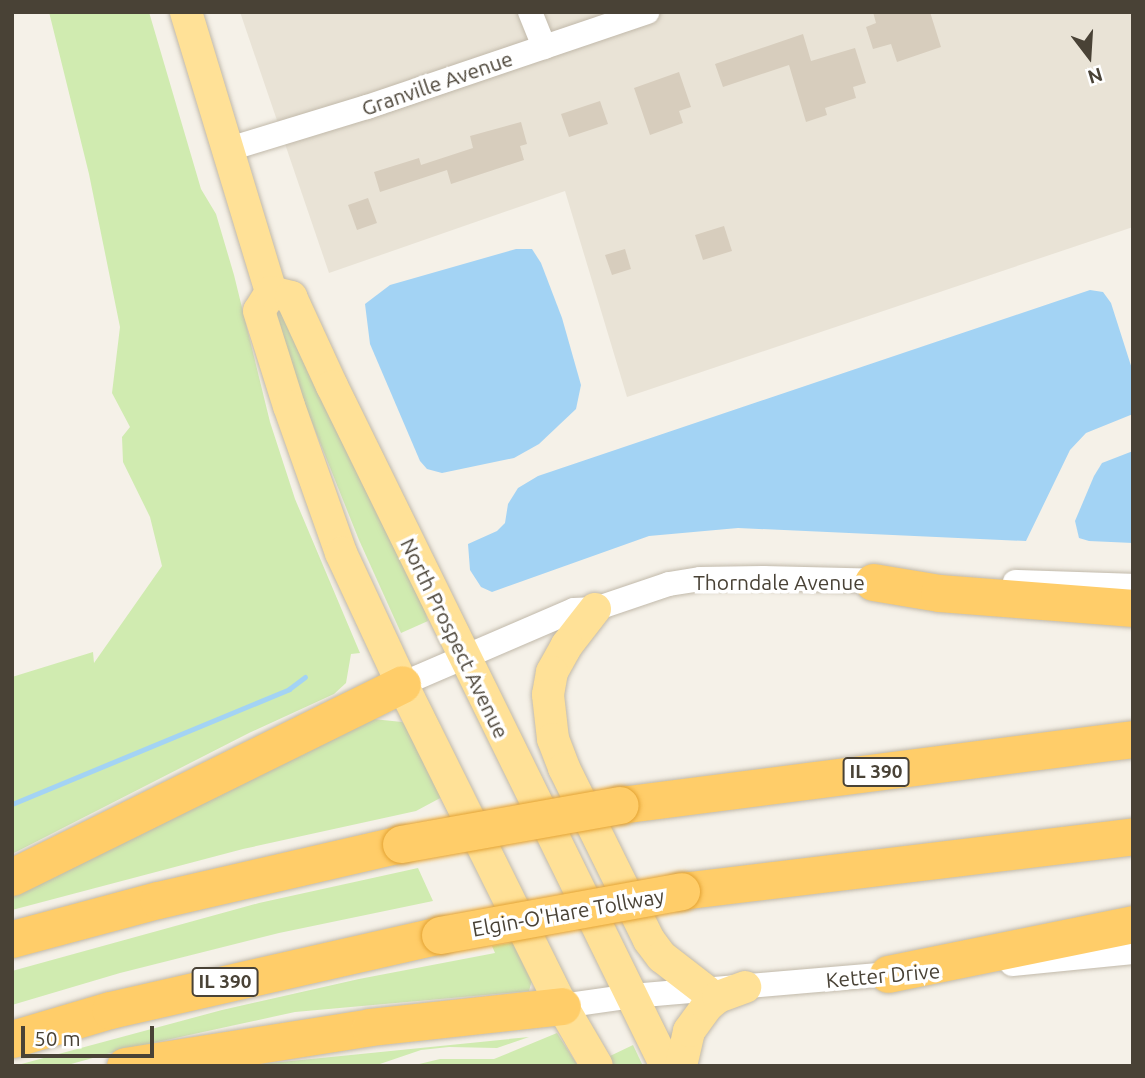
<!DOCTYPE html>
<style>
body{margin:0}
#map{position:relative;width:1145px;height:1078px;overflow:hidden;background:#f5f1e8;font-family:Ubuntu,sans-serif}
div>[style]{position:absolute}
.residential>*{inset:0;background:#e9e3d6}
.green>*{inset:0;background:#d0ebb0}
.water>*{inset:0;background:#a3d3f4}
.stream>*{height:5px;margin:-2.5px;padding:0 2.5px;transform-origin:2.5px;border-radius:2.5px;background:#a3d3f4}
.building>*{inset:0;background:#d7cdbd}
.roads{filter:drop-shadow(0 0 2px #c1b9aa) drop-shadow(0 0 2px #c1b9aa)}
.minor>*{height:24px;margin:-12px;padding:0 12px;transform-origin:12px;border-radius:12px;background:#fff}
.major>*{height:32px;margin:-16px;padding:0 16px;transform-origin:16px;border-radius:16px;background:#ffe197}
.highway>*{height:37px;margin:-18.5px;padding:0 18.5px;transform-origin:18.5px;border-radius:18.5px;background:#ffcd69}
.bridges{filter:drop-shadow(0 0 2px #e4a333) drop-shadow(0 0 2px #e4a333)}
.highway-bridge>*{height:37px;margin:-18.5px;padding:0 18.5px;transform-origin:18.5px;border-radius:18.5px;background:#ffcd69}
span{translate:-50% -50%;white-space:nowrap;text-align:center;line-height:1.15;-webkit-text-stroke:7px #fff;paint-order:stroke}
.shield-label span{padding:2px 5px;background:#fff;border:2px solid;border-radius:5px;-webkit-text-stroke-width:0}
.shield-label{font-size:19px;color:#494236;font-weight:700}
.street-label{font-size:21px;color:#494236}
.frame{position:absolute;inset:0;border:14px solid #494236;pointer-events:none}
.north{position:absolute;left:1054px;top:21px;width:70px;height:70px;-webkit-text-stroke:5px #fff;paint-order:stroke;rotate:163deg;font-size:19px;font-weight:700;line-height:28px;text-align:center;color:#494236}
.north::after{content:'';display:block;margin:auto;width:24px;height:32px;background:#494236;clip-path:polygon(50% 0,100% 100%,50% 72%,0 100%)}
.scale{position:absolute;left:21px;top:1026px;width:133px;height:32px;box-sizing:border-box;border:4px solid #494236;border-top:0;padding-left:9px;font-size:21px;line-height:24px;white-space:nowrap;color:#494236;-webkit-text-stroke:5px #fff;paint-order:stroke}
</style>
<div id="map">
<div class="residential">
<i style="clip-path:polygon(240px 12px,1133px 12px,1133px 227px,627px 397px,565px 191px,329px 273px)"></i>
</div>
<div class="green">
<i style="clip-path:polygon(49px 12px,149px 12px,201px 189px,216px 214px,234px 275px,270px 422px,295px 499px,360px 653px,351px 654px,346px 683px,334px 694px,249px 733px,12px 854px,12px 677px,93px 652px,94px 663px,162px 566px,150px 517px,123px 462px,122px 437px,130px 427px,112px 393px,120px 327px,89px 174px)"></i>
<i style="clip-path:polygon(284px 310px,421px 597px,428px 621px,401px 633px,359px 540px,283px 350px,272px 314px)"></i>
<i style="clip-path:polygon(373px 719px,402px 722px,409px 728px,444px 796px,416px 811px,243px 849px,12px 910px,12px 890px,334px 734px)"></i>
<i style="clip-path:polygon(418px 868px,433px 901px,279px 933px,120px 973px,12px 1005px,12px 971px,259px 903px)"></i>
<i style="clip-path:polygon(516px 942px,533px 977px,529px 991px,295px 1012px,125px 1049px,64px 1066px,14px 1066px,222px 1010px,359px 979px,495px 953px,492px 946px)"></i>
<i style="clip-path:polygon(557px 1033px,578px 1066px,411px 1066px,440px 1059px,494px 1059px)"></i>
<i style="clip-path:polygon(529px 1037px,497px 1048px,449px 1047px,421px 1050px,374px 1066px,241px 1066px)"></i>
<i style="clip-path:polygon(633px 1045px,643px 1066px,613px 1066px,610px 1056px)"></i>
</div>
<div class="water">
<i style="clip-path:polygon(516px 249px,532px 249px,541px 263px,562px 318px,581px 385px,576px 409px,539px 444px,514px 458px,442px 473px,427px 469px,420px 461px,370px 344px,365px 304px,390px 285px)"></i>
<i style="clip-path:polygon(1090px 290px,1103px 292px,1111px 303px,1133px 372px,1133px 414px,1086px 433px,1070px 450px,1026px 541px,738px 528px,649px 536px,492px 592px,481px 587px,470px 570px,468px 544px,497px 531px,505px 523px,508px 504px,518px 488px,538px 476px)"></i>
<i style="clip-path:polygon(1133px 451px,1133px 543px,1089px 541px,1079px 538px,1075px 521px,1094px 476px,1102px 463px)"></i>
</div>
<div class="stream">
<i style="left:12px;top:804px;width:300px;rotate:-22.5deg"></i>
<i style="left:289px;top:689px;width:20px;rotate:-37deg"></i>
</div>
<div class="building">
<i style="clip-path:polygon(873px 12px,930px 12px,941px 47px,897px 62px,891px 44px,873px 49px,866px 27px,876px 23px)"></i>
<i style="clip-path:polygon(803px 34px,811px 61px,855px 48px,866px 83px,853px 87px,856px 98px,825px 108px,827px 115px,806px 122px,789px 65px,723px 87px,715px 64px)"></i>
<i style="clip-path:polygon(679px 72px,691px 107px,679px 111px,683px 123px,650px 135px,634px 88px)"></i>
<i style="clip-path:polygon(600px 101px,608px 124px,569px 137px,561px 114px)"></i>
<i style="clip-path:polygon(521px 122px,527px 144px,520px 146px,524px 160px,451px 184px,447px 170px,380px 192px,374px 172px,419px 158px,421px 165px,473px 148px,470px 136px)"></i>
<i style="clip-path:polygon(368px 198px,377px 223px,357px 230px,348px 205px)"></i>
<i style="clip-path:polygon(724px 226px,732px 251px,703px 260px,695px 235px)"></i>
<i style="clip-path:polygon(625px 249px,631px 269px,612px 275px,605px 255px)"></i>
</div>
<div class="roads">
<div class="minor">
<i style="left:530px;top:12px;width:38px;rotate:68deg"></i>
<i style="left:226px;top:150px;width:147px;rotate:-17deg"></i>
<i style="left:367px;top:107px;width:296px;rotate:-18.7deg"></i>
<i style="left:1015px;top:582px;width:118px;rotate:1.9deg"></i>
<i style="left:402px;top:684px;width:187px;rotate:-23.3deg"></i>
<i style="left:574px;top:610px;width:21px;rotate:-3deg"></i>
<i style="left:595px;top:609px;width:78px;rotate:-18.7deg"></i>
<i style="left:669px;top:584px;width:31px;rotate:-9deg"></i>
<i style="left:700px;top:579px;width:63px;rotate:-0.9deg"></i>
<i style="left:763px;top:578px;width:124px;rotate:1.4deg"></i>
<i style="left:1012px;top:964px;width:122px;rotate:-5.7deg"></i>
<i style="left:562px;top:1006px;width:71px;rotate:-8.1deg"></i>
<i style="left:632px;top:996px;width:271px;rotate:-4.9deg"></i>
</div>
<div class="major">
<i style="left:186px;top:12px;width:293px;rotate:73.1deg"></i>
<i style="left:271px;top:292px;width:22px;rotate:122deg"></i>
<i style="left:259px;top:311px;width:100px;rotate:72.5deg"></i>
<i style="left:289px;top:406px;width:156px;rotate:70.5deg"></i>
<i style="left:341px;top:553px;width:145px;rotate:65deg"></i>
<i style="left:402px;top:684px;width:360px;rotate:63.6deg"></i>
<i style="left:562px;top:1006px;width:69px;rotate:59.7deg"></i>
<i style="left:271px;top:292px;width:21px;rotate:14deg"></i>
<i style="left:291px;top:297px;width:98px;rotate:65.3deg"></i>
<i style="left:332px;top:386px;width:758px;rotate:63.84deg"></i>
<i style="left:595px;top:609px;width:46px;rotate:127.9deg"></i>
<i style="left:567px;top:645px;width:31px;rotate:119deg"></i>
<i style="left:552px;top:672px;width:23px;rotate:100deg"></i>
<i style="left:548px;top:695px;width:44px;rotate:83.5deg"></i>
<i style="left:553px;top:739px;width:31px;rotate:69deg"></i>
<i style="left:564px;top:768px;width:192px;rotate:63.7deg"></i>
<i style="left:649px;top:940px;width:21px;rotate:53deg"></i>
<i style="left:662px;top:957px;width:56px;rotate:37.7deg"></i>
<i style="left:681px;top:1066px;width:36px;rotate:-77deg"></i>
<i style="left:689px;top:1031px;width:31px;rotate:-54deg"></i>
<i style="left:707px;top:1006px;width:14px;rotate:-39deg"></i>
<i style="left:718px;top:997px;width:29px;rotate:-20deg"></i>
</div>
<div class="highway">
<i style="left:873px;top:582px;width:67px;rotate:9.5deg"></i>
<i style="left:939px;top:593px;width:195px;rotate:4.4deg"></i>
<i style="left:620px;top:805px;width:517px;rotate:-7.33deg"></i>
<i style="left:12px;top:877px;width:435px;rotate:-26.3deg"></i>
<i style="left:681px;top:891px;width:455px;rotate:-6.9deg"></i>
<i style="left:12px;top:939px;width:151px;rotate:-15deg"></i>
<i style="left:158px;top:900px;width:249px;rotate:-13deg"></i>
<i style="left:888px;top:974px;width:250px;rotate:-11.5deg"></i>
<i style="left:12px;top:1039px;width:102px;rotate:-16.5deg"></i>
<i style="left:110px;top:1010px;width:338px;rotate:-12.8deg"></i>
<i style="left:125px;top:1066px;width:248px;rotate:-9deg"></i>
<i style="left:370px;top:1027px;width:193px;rotate:-6.2deg"></i>
</div>
</div>
<div class="bridges">
<div class="highway-bridge">
<i style="left:401px;top:844px;width:222px;rotate:-10.1deg"></i>
<i style="left:440px;top:935px;width:245px;rotate:-10.3deg"></i>
</div>
</div>
<div class="shield-label">
<span style="left:876px;top:772px">IL 390</span>
<span style="left:225px;top:982px">IL 390</span>
</div>
<div class="street-label">
<span style="left:437px;top:83px;rotate:-19deg">Granville Avenue</span>
<span style="left:779px;top:582px">Thorndale Avenue</span>
<span style="left:455px;top:638px;rotate:64deg">North Prospect Avenue</span>
<span style="left:568px;top:912px;rotate:-10deg">Elgin-O'Hare Tollway</span>
<span style="left:883px;top:975px;rotate:-5deg">Ketter Drive</span>
</div>
<div class="frame"></div>
<div class="north">N</div>
<div class="scale">50 m</div>
</div>
